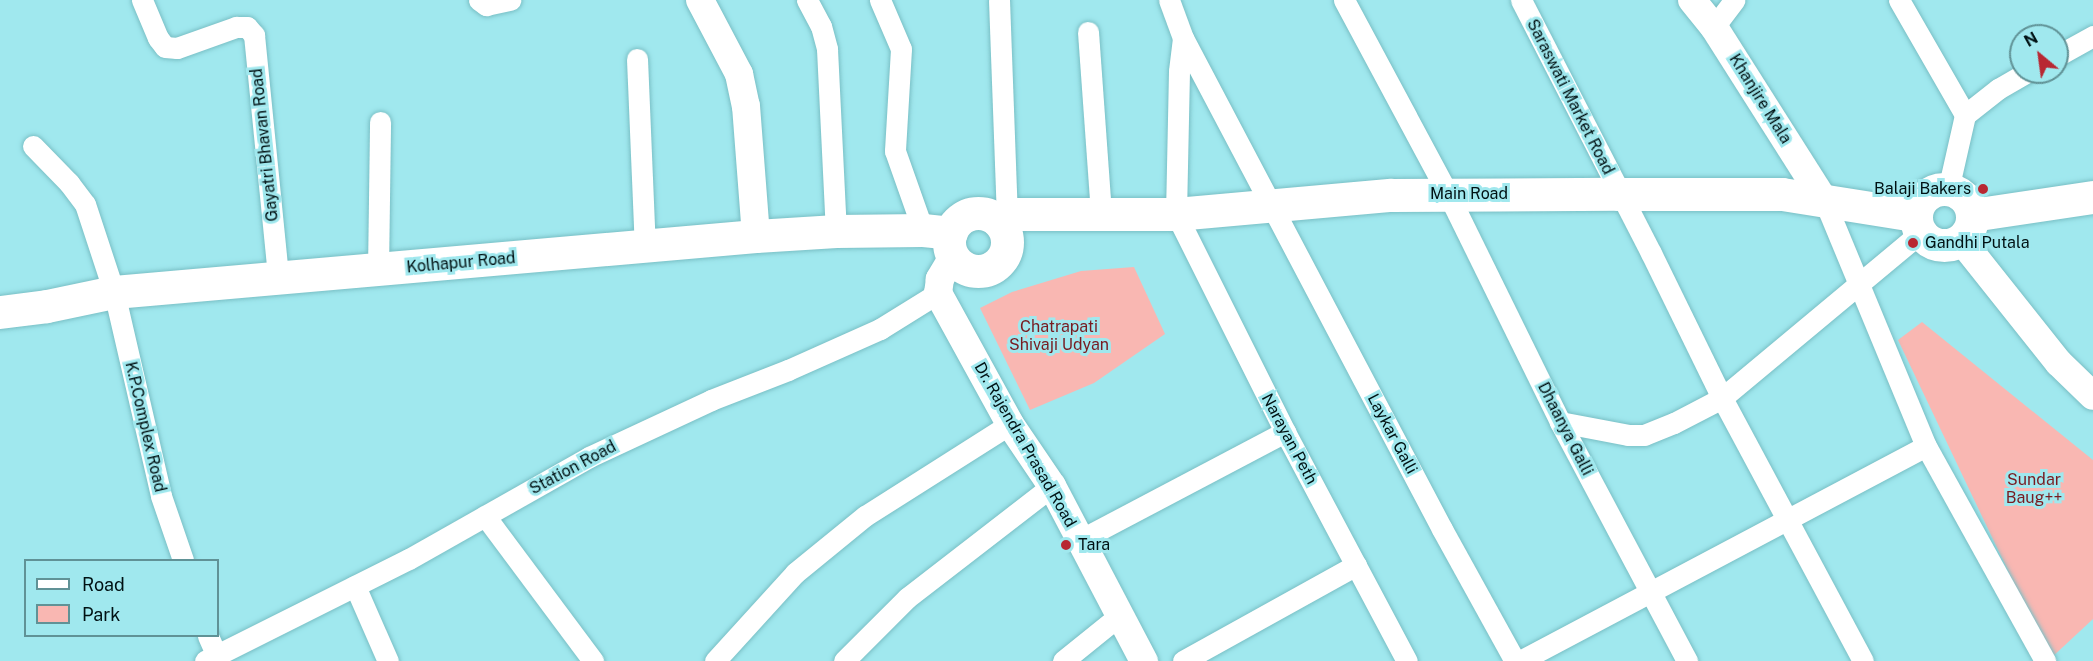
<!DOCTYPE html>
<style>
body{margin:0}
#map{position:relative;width:2093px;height:661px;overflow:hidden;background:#a0e8ee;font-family:"Public Sans",sans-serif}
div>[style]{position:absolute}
.green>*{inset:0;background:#f9b7b2}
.roads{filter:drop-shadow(0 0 2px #79bfc5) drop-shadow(0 0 2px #79bfc5)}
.street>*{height:21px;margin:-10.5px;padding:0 10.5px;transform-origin:10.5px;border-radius:10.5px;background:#fff}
.secondary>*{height:28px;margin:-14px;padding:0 14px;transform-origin:14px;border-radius:14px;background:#fff}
.primary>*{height:33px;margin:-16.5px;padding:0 16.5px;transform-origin:16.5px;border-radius:16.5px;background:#fff}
.primary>.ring{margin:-16.5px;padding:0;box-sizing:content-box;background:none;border:33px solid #fff;border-radius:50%}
.dots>*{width:16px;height:16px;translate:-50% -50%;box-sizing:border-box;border:3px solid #a0e8ee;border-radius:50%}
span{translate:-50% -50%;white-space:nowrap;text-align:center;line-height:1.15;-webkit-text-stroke:6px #a0e8ee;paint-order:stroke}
.street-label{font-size:16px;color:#001113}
.poi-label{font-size:16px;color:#001113}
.right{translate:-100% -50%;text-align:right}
.left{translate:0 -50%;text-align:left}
.park-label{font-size:16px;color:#781b20}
.legend{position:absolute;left:24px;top:559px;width:195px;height:78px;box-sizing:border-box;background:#a0e8ee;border:2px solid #609296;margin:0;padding:8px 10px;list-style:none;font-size:18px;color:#001113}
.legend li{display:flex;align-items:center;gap:12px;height:30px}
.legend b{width:30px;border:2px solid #609296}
.north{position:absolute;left:2009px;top:24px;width:60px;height:60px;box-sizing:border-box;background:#a0e8ee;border:2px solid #609296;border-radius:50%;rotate:331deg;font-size:16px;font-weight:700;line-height:24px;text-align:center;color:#001113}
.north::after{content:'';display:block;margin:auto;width:21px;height:27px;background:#b82732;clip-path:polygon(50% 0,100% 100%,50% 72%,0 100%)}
</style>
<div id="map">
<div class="green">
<i style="clip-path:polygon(1134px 267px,1165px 334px,1094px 383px,1030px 410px,980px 308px,1012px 292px,1081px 271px)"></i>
<i style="clip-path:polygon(1922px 322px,2093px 460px,2093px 619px,2050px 659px,1898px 340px)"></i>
</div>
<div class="roads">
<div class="street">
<i style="left:142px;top:0;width:41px;rotate:67.2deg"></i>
<i style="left:158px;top:38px;width:11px;rotate:52deg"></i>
<i style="left:165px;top:47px;width:12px;rotate:5deg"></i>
<i style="left:177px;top:48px;width:63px;rotate:-19.6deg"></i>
<i style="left:236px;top:27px;width:11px"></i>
<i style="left:247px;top:27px;width:11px;rotate:49deg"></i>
<i style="left:254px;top:35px;width:242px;rotate:84.3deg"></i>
<i style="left:479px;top:0;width:9px;rotate:36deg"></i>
<i style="left:486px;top:5px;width:25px;rotate:-12deg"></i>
<i style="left:807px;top:0;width:30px;rotate:62deg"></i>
<i style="left:821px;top:26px;width:24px;rotate:75deg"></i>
<i style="left:827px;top:49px;width:182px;rotate:87.2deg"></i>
<i style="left:880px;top:0;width:53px;rotate:66.8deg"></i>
<i style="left:901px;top:49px;width:102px;rotate:93.4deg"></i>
<i style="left:895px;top:151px;width:84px;rotate:70.5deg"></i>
<i style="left:999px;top:0;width:214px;rotate:87.9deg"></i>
<i style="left:1169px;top:0;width:40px;rotate:69.8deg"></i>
<i style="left:1183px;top:38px;width:555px;rotate:62.19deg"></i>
<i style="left:1442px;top:529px;width:151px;rotate:61.1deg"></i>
<i style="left:1344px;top:0;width:220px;rotate:61.8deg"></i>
<i style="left:1448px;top:194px;width:254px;rotate:63.8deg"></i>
<i style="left:1560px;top:422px;width:271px;rotate:62deg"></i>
<i style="left:1521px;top:0;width:284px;rotate:62.8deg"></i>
<i style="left:1651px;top:253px;width:161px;rotate:63.9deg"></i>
<i style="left:1722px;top:398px;width:298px;rotate:61.8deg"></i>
<i style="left:1899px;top:0;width:133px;rotate:60.1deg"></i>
<i style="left:1714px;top:27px;width:34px;rotate:-53deg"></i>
<i style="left:1088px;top:32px;width:180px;rotate:85.9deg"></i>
<i style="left:1183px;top:38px;width:33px;rotate:97deg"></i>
<i style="left:1179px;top:71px;width:143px;rotate:91.2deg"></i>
<i style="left:1176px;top:214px;width:244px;rotate:63.4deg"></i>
<i style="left:1285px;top:432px;width:259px;rotate:62deg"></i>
<i style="left:2057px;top:56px;width:41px;rotate:-29.1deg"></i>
<i style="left:637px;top:59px;width:187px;rotate:87.6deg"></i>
<i style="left:33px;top:146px;width:52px;rotate:45.8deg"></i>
<i style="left:69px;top:183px;width:26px;rotate:53deg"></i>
<i style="left:85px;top:204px;width:93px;rotate:71.8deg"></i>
<i style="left:114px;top:292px;width:209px;rotate:77deg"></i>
<i style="left:161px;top:496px;width:68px;rotate:71deg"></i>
<i style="left:1948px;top:190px;width:77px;rotate:-77.2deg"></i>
<i style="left:1965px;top:115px;width:42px;rotate:-38.2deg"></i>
<i style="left:1998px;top:89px;width:34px;rotate:-30deg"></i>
<i style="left:1824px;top:200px;width:266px;rotate:67.5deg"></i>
<i style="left:1926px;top:446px;width:246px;rotate:61deg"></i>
<i style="left:378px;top:270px;width:148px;rotate:-89.2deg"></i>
<i style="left:1560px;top:422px;width:69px;rotate:10.8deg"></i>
<i style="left:1628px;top:435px;width:16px"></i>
<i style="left:1644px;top:435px;width:32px;rotate:-22deg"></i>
<i style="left:1674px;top:423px;width:54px;rotate:-27.5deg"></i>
<i style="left:1722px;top:398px;width:258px;rotate:-39.8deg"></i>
<i style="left:485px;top:516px;width:181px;rotate:53.3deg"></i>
<i style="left:1080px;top:540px;width:232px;rotate:-27.8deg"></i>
<i style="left:355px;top:586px;width:82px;rotate:66.3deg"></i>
<i style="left:208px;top:636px;width:27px;rotate:66deg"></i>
<i style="left:205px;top:661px;width:228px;rotate:-26.6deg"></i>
<i style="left:409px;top:559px;width:207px;rotate:-29.5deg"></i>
<i style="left:589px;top:457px;width:135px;rotate:-25deg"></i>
<i style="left:711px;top:400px;width:83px;rotate:-21.3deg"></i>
<i style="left:788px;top:370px;width:101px;rotate:-24deg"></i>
<i style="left:880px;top:329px;width:68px;rotate:-31.8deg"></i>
<i style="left:715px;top:661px;width:119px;rotate:-47.7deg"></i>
<i style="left:795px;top:573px;width:90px;rotate:-39.2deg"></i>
<i style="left:865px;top:516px;width:172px;rotate:-32.4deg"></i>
<i style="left:844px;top:661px;width:89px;rotate:-45deg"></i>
<i style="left:907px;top:598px;width:183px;rotate:-37.7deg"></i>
<i style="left:1063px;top:661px;width:73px;rotate:-38.9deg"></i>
<i style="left:1183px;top:661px;width:198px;rotate:-29deg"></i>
<i style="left:1520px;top:661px;width:459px;rotate:-27.9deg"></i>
</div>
<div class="secondary">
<i style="left:700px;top:0;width:84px;rotate:62.2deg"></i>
<i style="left:739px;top:74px;width:33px;rotate:78deg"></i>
<i style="left:746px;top:106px;width:130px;rotate:85.6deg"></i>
<i style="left:1692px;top:0;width:35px;rotate:51deg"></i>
<i style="left:1714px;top:27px;width:205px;rotate:57.6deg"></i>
<i style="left:1961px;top:240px;width:157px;rotate:51.5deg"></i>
<i style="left:2059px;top:363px;width:47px;rotate:44.1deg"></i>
<i style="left:953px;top:257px;width:26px;rotate:121deg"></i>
<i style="left:940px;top:279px;width:14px;rotate:98deg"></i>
<i style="left:938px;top:293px;width:149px;rotate:61.2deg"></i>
<i style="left:1010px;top:424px;width:75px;rotate:55.9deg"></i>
<i style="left:1052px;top:486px;width:198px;rotate:62.3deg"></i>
</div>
<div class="primary">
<i class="ring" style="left:1916px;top:189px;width:23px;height:23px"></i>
<i class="ring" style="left:949px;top:213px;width:25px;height:25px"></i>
<i style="left:1972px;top:215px;width:122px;rotate:-8.5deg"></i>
<i style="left:996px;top:219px;width:12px;rotate:-24deg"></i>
<i style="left:1007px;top:214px;width:169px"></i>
<i style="left:1176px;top:214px;width:216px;rotate:-5.1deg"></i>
<i style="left:1391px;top:195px;width:228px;rotate:-0.3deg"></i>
<i style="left:1619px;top:194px;width:163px"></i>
<i style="left:1782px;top:194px;width:135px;rotate:9deg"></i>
<i style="left:0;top:312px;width:47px;rotate:-7.3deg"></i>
<i style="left:47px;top:306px;width:68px;rotate:-11.8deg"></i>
<i style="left:114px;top:292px;width:644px;rotate:-4.99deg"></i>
<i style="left:756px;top:236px;width:80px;rotate:-3.6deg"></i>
<i style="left:836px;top:231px;width:87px;rotate:-0.7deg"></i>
<i style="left:923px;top:230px;width:28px;rotate:6deg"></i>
</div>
</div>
<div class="dots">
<i style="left:1983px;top:189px;background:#b82732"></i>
<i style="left:1913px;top:243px;background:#b82732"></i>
<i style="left:1066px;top:545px;background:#b82732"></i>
</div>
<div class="street-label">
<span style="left:1570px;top:97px;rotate:63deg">Saraswati Market Road</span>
<span style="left:1760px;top:99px;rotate:58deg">Khanjire Mala</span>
<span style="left:265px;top:145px;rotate:-96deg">Gayatri Bhavan Road</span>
<span style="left:1469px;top:194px">Main Road</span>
<span style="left:461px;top:263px;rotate:-5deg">Kolhapur Road</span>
<span style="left:145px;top:427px;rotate:77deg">K.P.Complex Road</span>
<span style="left:1565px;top:429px;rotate:63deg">Dhaanya Galli</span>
<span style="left:1392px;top:434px;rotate:62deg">Laykar Galli</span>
<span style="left:1289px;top:439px;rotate:62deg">Narayan Peth</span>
<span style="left:1025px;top:445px;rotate:60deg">Dr. Rajendra Prasad Road</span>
<span style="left:573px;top:468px;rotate:-28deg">Station Road</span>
</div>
<div class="poi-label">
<span class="right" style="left:1971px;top:189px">Balaji Bakers</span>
<span class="left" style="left:1925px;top:243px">Gandhi Putala</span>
<span class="left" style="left:1078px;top:545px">Tara</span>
</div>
<div class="park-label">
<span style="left:1059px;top:336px">Chatrapati<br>Shivaji Udyan</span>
<span style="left:2034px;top:489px">Sundar<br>Baug++</span>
</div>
<ul class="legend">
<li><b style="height:8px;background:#fff"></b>Road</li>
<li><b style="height:16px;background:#f9b7b2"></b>Park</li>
</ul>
<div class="north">N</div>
</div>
